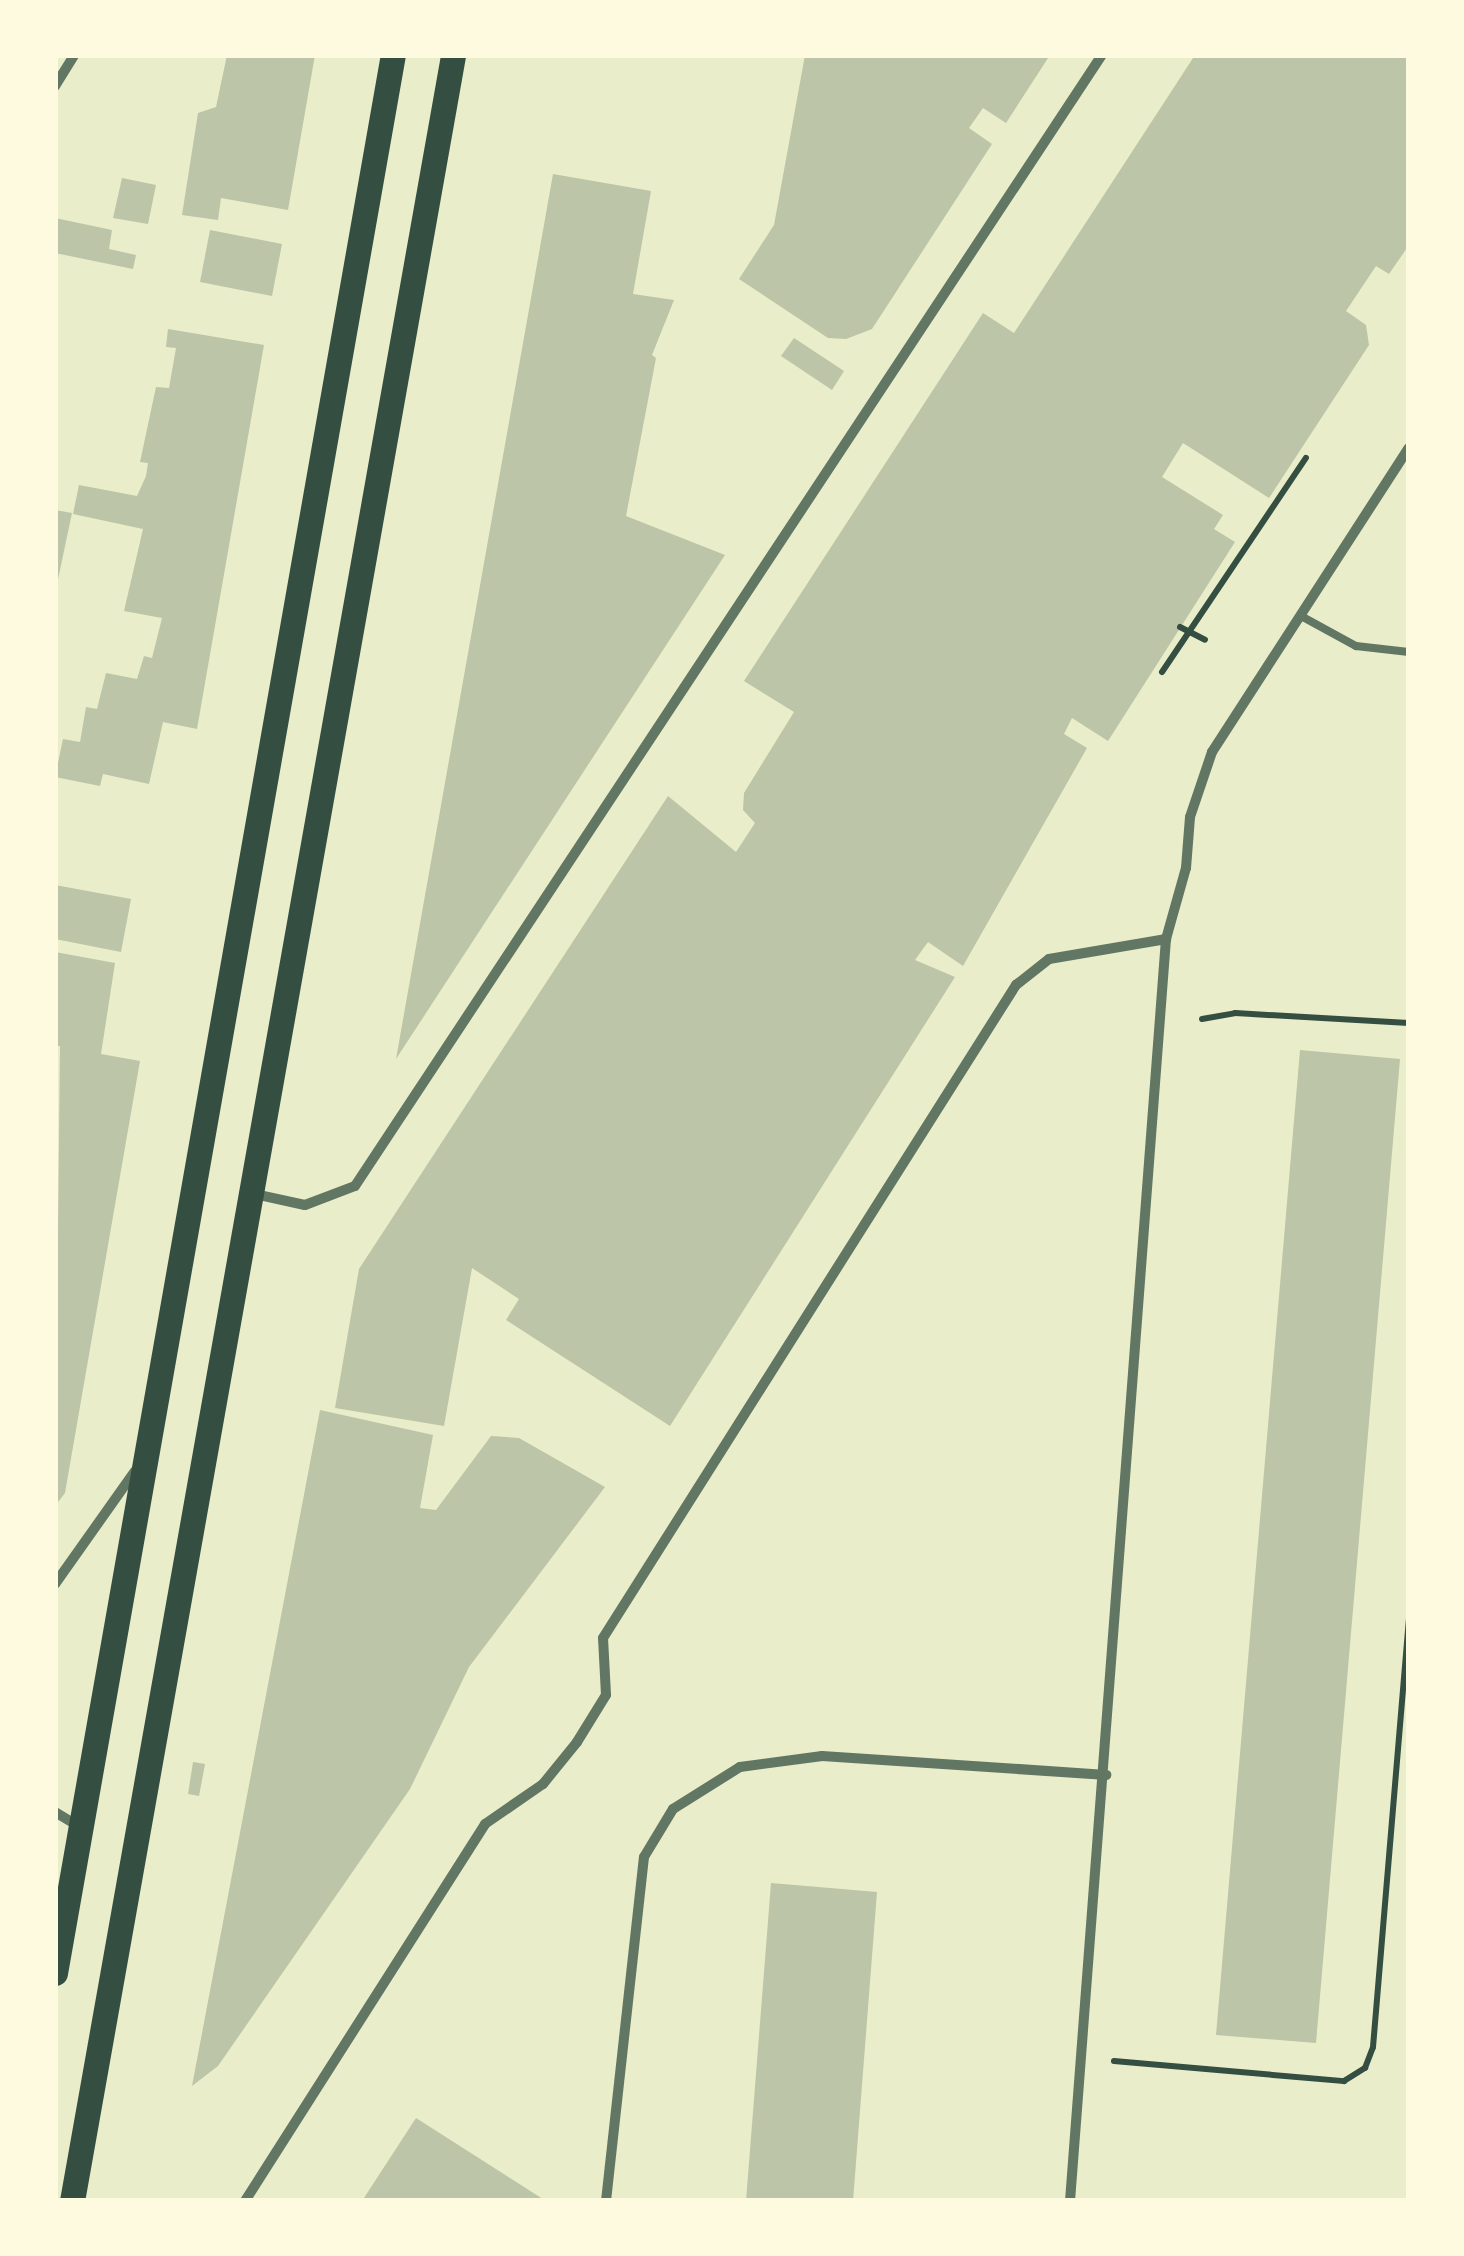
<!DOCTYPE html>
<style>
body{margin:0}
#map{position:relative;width:1464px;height:2256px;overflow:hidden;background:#e9edc9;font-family:"PT Sans",sans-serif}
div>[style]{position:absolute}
.building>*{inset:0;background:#bcc5a7}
.path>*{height:6px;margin:-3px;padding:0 3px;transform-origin:3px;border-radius:3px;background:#344e41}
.service>*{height:8px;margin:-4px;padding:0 4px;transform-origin:4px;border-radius:4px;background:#617663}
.minor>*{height:10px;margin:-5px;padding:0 5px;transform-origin:5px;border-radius:5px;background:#617663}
.primary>*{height:25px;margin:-12.5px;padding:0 12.5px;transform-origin:12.5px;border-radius:12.5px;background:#344e41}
span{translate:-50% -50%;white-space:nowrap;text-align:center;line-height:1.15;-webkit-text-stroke:9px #fefae0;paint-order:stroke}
.frame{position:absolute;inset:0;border:58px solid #fefae0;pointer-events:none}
</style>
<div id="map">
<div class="building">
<i style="clip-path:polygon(227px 55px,315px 55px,288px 210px,221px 198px,218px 220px,182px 215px,198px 113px,216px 107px)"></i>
<i style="clip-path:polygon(805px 55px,1050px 55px,1006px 123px,983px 108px,969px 128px,992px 144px,872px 329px,846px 339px,828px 338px,739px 279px,774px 225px)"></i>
<i style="clip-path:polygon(1195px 55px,1409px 55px,1409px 245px,1389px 274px,1376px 266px,1346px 311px,1366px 325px,1369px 345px,1269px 498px,1183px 443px,1162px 477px,1223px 515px,1214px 529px,1235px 542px,1108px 741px,1072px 718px,1064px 734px,1087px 748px,963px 966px,928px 942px,915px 960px,955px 977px,670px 1426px,506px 1320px,519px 1299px,472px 1268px,444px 1426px,335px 1408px,359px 1269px,668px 796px,736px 852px,755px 823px,743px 810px,744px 793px,794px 712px,744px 681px,983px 313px,1014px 333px)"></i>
<i style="clip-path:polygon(553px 174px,651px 191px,633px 294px,674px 300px,652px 355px,656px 358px,626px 516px,725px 555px,396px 1059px)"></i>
<i style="clip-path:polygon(122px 178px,156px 185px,148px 224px,113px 218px)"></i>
<i style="clip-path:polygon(55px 218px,112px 230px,109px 249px,136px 255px,133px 269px,55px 253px)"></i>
<i style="clip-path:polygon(210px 230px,282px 244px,272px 296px,200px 282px)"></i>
<i style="clip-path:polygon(168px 329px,264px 345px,197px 729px,163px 722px,149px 784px,103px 774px,100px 786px,55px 777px,63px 739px,80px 742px,86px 707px,97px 709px,106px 673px,137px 679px,144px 656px,152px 658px,162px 618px,124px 611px,143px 529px,73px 514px,79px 485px,137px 496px,146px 476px,148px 463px,140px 462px,156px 387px,169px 388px,176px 348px,166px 347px)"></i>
<i style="clip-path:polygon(794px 338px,844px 371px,832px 390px,781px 356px)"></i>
<i style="clip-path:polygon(55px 510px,72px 513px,57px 584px,55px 583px)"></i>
<i style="clip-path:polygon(55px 885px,131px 899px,121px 952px,55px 939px)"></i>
<i style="clip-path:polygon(55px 952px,115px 963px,101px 1054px,140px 1061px,65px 1493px,55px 1506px,60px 1046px,55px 1046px)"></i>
<i style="clip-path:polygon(1300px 1050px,1400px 1059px,1316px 2043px,1216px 2035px)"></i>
<i style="clip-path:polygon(320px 1410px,433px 1435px,420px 1508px,436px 1510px,491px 1436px,519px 1438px,605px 1487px,469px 1667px,410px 1789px,218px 2066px,192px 2086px)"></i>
<i style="clip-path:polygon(193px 1762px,205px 1764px,199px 1796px,188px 1794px)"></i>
<i style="clip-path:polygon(771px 1883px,877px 1892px,853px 2201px,746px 2201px)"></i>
<i style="clip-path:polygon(416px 2118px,546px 2201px,362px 2201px)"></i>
</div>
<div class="path">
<i style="left:1180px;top:627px;width:28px;rotate:27deg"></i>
<i style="left:1162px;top:672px;width:258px;rotate:-56.1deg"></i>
<i style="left:1202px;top:1019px;width:34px;rotate:-10deg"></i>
<i style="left:1235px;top:1013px;width:174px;rotate:3.3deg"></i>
<i style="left:1114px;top:2061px;width:231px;rotate:5deg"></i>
<i style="left:1344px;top:2081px;width:25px;rotate:-32deg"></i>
<i style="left:1365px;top:2068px;width:22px;rotate:-69deg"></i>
<i style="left:1373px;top:2047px;width:429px;rotate:-85.2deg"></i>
</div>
<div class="service">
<i style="left:1301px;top:616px;width:63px;rotate:28.6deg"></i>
<i style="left:1356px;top:646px;width:53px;rotate:6.5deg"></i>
</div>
<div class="minor">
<i style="left:55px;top:86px;width:36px;rotate:-58deg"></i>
<i style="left:254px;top:1194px;width:52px;rotate:12.2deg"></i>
<i style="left:305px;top:1205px;width:53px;rotate:-20.8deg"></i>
<i style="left:355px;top:1186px;width:1355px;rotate:-56.56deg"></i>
<i style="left:55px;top:1584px;width:138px;rotate:-54.7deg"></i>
<i style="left:55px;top:1812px;width:29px;rotate:31deg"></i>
<i style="left:245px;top:2201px;width:447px;rotate:-57.5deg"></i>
<i style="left:485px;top:1824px;width:70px;rotate:-34.6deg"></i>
<i style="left:543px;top:1784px;width:54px;rotate:-51deg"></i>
<i style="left:577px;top:1742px;width:55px;rotate:-58.3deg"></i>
<i style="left:606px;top:1695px;width:57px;rotate:-93deg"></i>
<i style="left:603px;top:1638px;width:773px;rotate:-57.69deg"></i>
<i style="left:1016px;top:985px;width:42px;rotate:-38.2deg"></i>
<i style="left:1049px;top:959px;width:119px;rotate:-9.7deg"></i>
<i style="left:606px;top:2201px;width:346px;rotate:-83.7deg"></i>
<i style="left:644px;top:1857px;width:56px;rotate:-58.9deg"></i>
<i style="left:673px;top:1809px;width:79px;rotate:-32.1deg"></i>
<i style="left:740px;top:1767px;width:83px;rotate:-7.6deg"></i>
<i style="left:822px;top:1756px;width:285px;rotate:3.8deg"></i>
<i style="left:1070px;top:2201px;width:1266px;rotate:-85.65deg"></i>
<i style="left:1166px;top:939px;width:74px;rotate:-74.3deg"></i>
<i style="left:1186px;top:868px;width:51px;rotate:-85.5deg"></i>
<i style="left:1190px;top:817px;width:69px;rotate:-71.3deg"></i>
<i style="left:1212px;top:752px;width:362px;rotate:-57.1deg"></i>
</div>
<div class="primary">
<i style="left:55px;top:1973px;width:1948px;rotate:-80.01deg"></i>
<i style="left:72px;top:2201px;width:2180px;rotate:-79.93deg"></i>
</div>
<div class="frame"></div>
</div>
